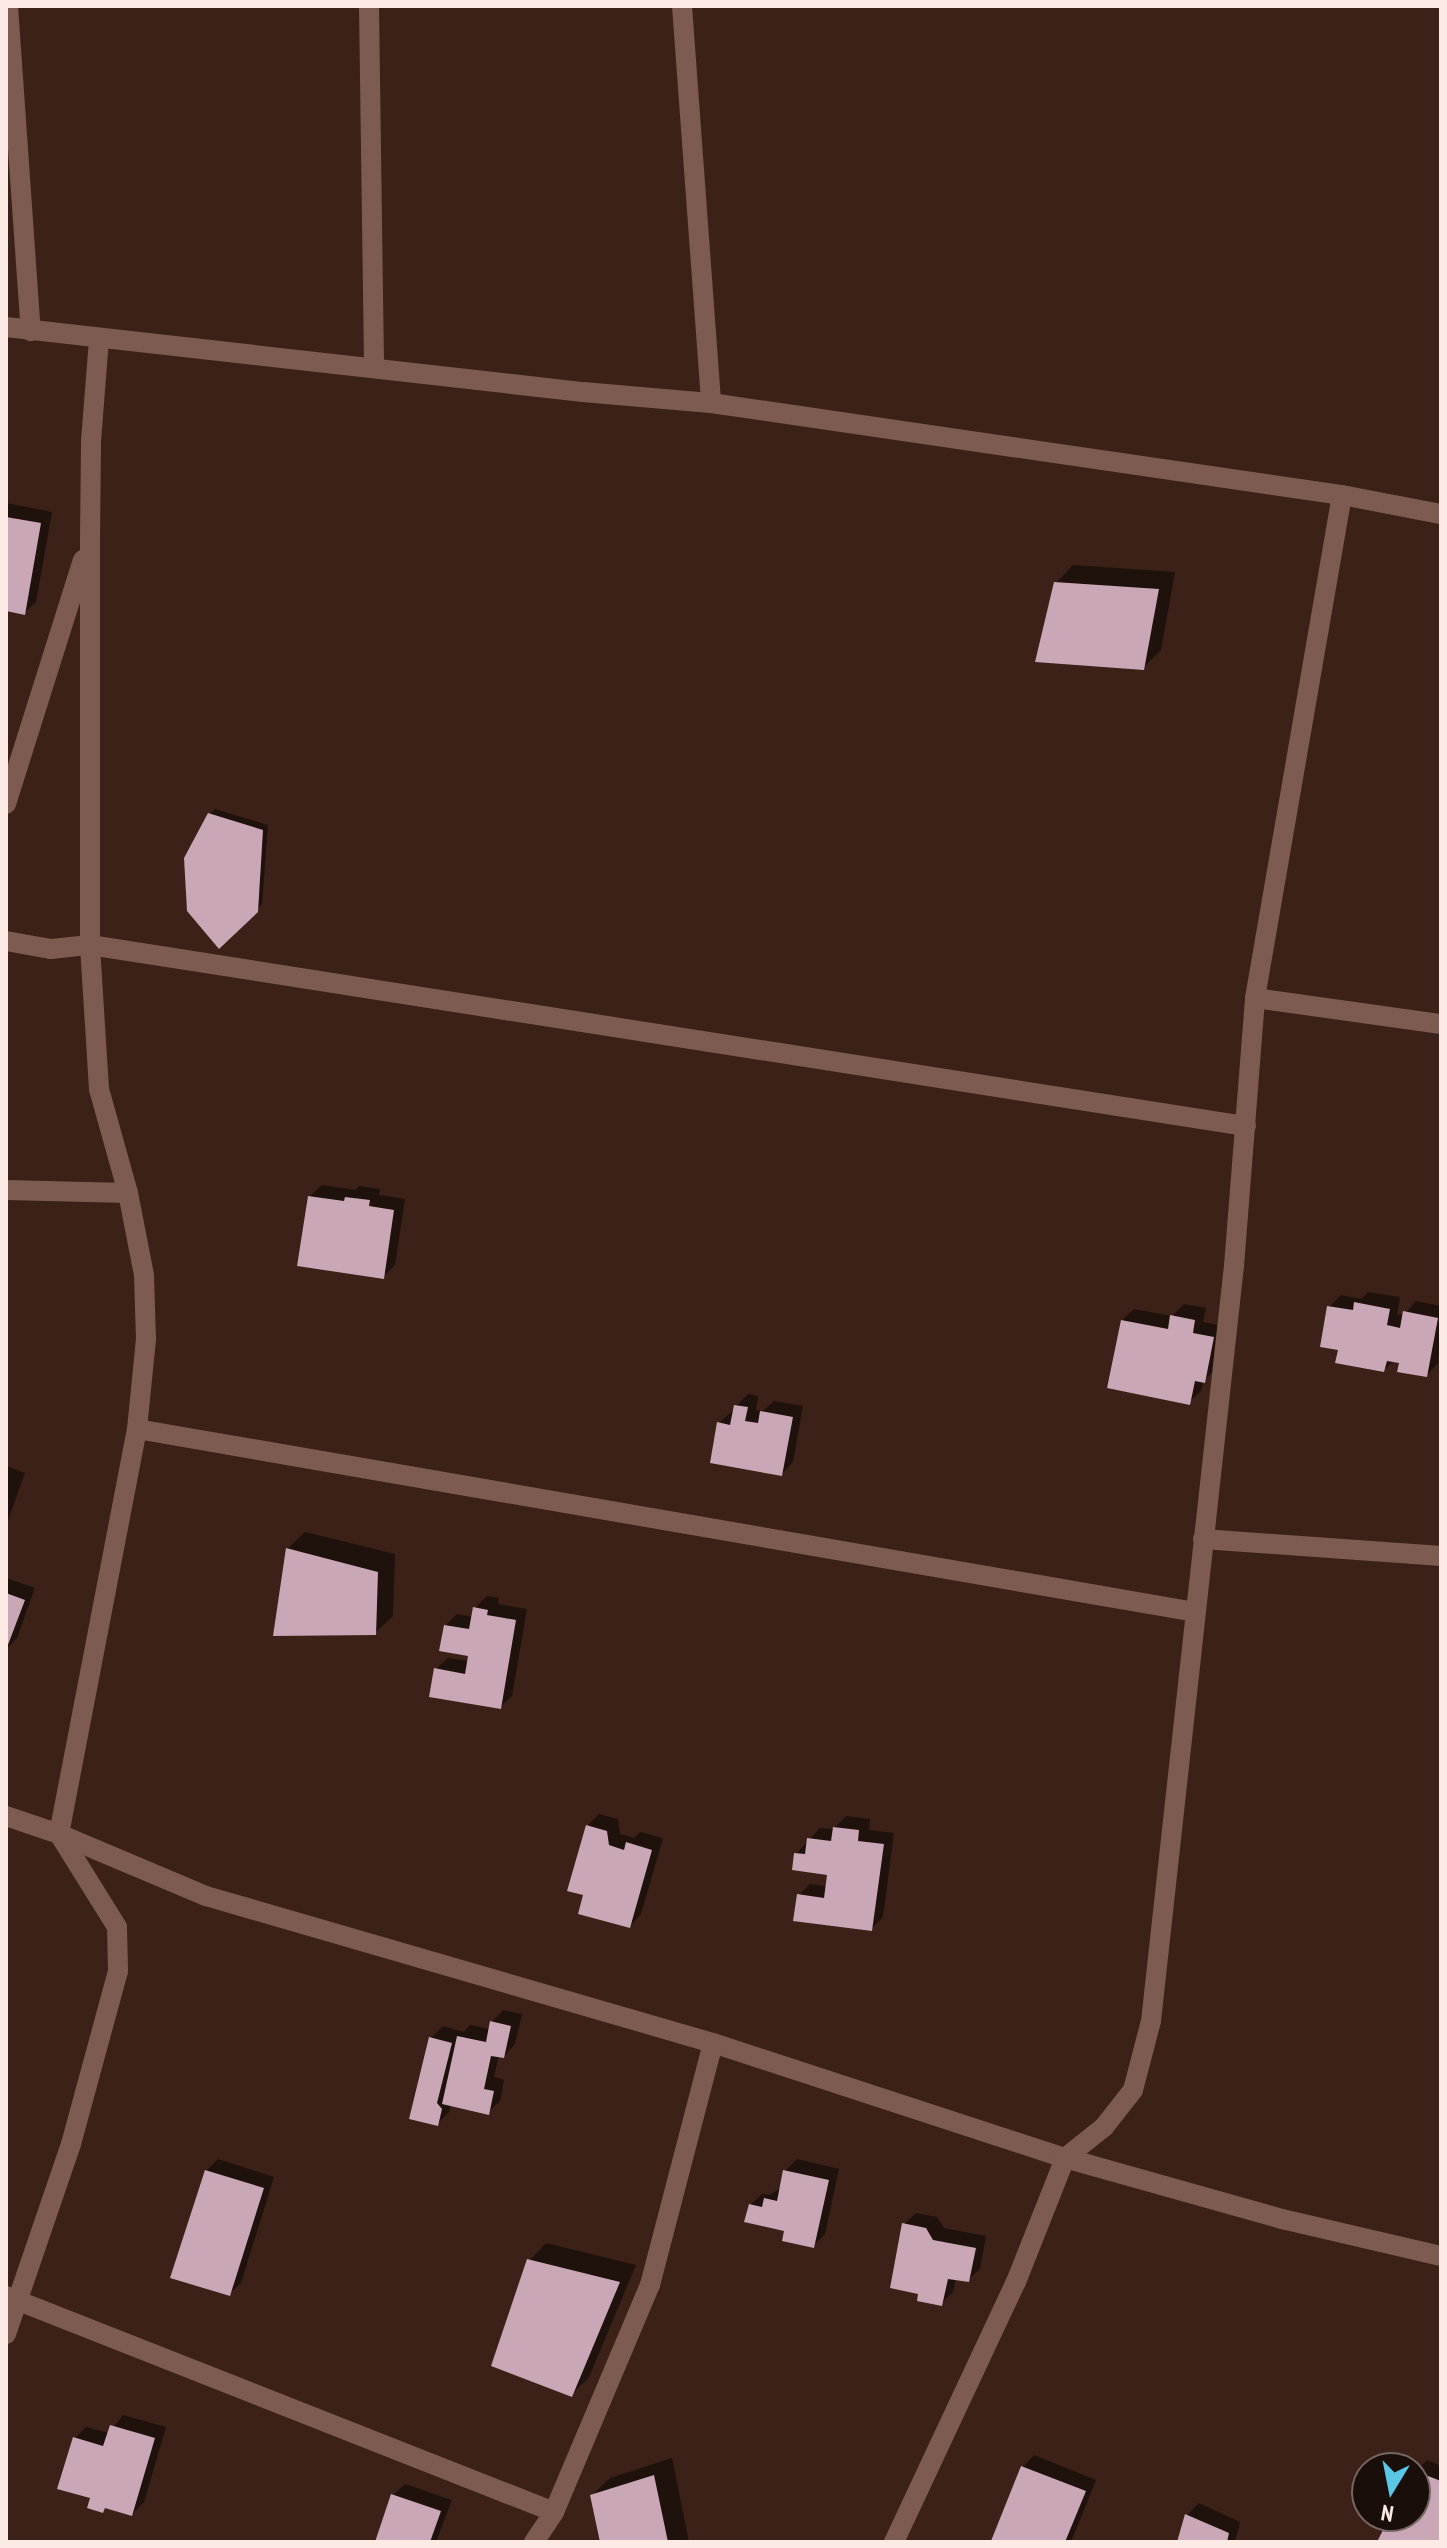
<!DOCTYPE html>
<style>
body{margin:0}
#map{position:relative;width:1447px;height:2548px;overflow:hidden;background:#3b2117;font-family:"PT Sans Narrow",sans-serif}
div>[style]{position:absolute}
.shadow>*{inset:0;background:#0007}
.building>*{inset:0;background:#c9a7b6}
.street>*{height:20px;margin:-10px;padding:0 10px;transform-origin:10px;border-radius:10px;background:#7d5b50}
span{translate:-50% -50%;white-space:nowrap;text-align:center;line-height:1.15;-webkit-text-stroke:8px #1a0e0a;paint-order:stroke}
.frame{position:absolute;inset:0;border:8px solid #fcebe4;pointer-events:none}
.north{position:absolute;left:1351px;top:2452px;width:80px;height:80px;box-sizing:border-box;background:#1a0e0a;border:2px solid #746661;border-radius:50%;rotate:190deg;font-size:22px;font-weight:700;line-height:32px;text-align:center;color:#fcebe4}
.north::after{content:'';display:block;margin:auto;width:28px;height:36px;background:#5ac8e5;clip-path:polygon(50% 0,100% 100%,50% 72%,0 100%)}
</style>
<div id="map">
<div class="shadow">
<i style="clip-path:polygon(6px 503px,52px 512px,36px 602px,24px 613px,6px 609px)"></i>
<i style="clip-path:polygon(1073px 565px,1175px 572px,1161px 650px,1143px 668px,1056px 583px)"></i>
<i style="clip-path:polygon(215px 809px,268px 825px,262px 904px,220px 946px,209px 815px)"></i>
<i style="clip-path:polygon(322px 1185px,355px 1190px,359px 1186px,380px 1189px,379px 1195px,405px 1199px,395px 1265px,383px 1277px,310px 1196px)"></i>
<i style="clip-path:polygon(1368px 1292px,1400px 1297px,1397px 1314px,1404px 1315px,1416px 1301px,1441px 1306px,1438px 1363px,1427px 1375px,1394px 1360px,1384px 1370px,1341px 1349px,1329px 1307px,1341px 1295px,1361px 1299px)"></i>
<i style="clip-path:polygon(1184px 1304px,1206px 1308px,1203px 1322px,1224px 1326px,1216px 1369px,1203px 1381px,1201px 1391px,1189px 1402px,1122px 1320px,1134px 1309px,1172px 1316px)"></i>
<i style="clip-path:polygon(748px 1394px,758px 1396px,756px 1410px,763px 1411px,774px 1401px,803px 1406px,793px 1462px,782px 1474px,719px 1423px,731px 1412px,735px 1413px,736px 1406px)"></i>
<i style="clip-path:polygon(6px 1466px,25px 1473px,6px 1526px)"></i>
<i style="clip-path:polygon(305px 1532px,395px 1554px,393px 1616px,375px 1633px,287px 1549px)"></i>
<i style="clip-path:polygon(6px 1578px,35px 1588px,17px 1638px,6px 1649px)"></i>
<i style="clip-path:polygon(487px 1596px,499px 1598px,498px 1604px,527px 1609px,512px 1696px,500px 1707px,436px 1669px,448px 1658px,469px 1661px,470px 1654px,446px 1625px,457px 1614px,473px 1617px,475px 1608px)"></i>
<i style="clip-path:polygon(599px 1814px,618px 1819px,620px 1834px,634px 1838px,640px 1832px,663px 1838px,641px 1914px,630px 1926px,585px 1894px,587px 1826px)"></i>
<i style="clip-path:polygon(846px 1816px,870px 1819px,869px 1830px,894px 1833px,883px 1917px,871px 1929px,799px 1895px,810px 1884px,827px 1886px,829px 1873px,796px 1854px,820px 1828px,833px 1829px)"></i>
<i style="clip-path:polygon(503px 2010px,522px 2014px,515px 2044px,504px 2056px,499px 2055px,494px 2077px,504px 2080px,500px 2101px,488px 2112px,451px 2104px,449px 2112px,437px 2124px,431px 2038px,443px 2026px,464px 2032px,470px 2025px,490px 2029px,492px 2022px)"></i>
<i style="clip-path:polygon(218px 2159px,274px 2177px,241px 2283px,229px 2294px,206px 2171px)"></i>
<i style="clip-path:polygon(797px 2159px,839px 2169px,825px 2234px,813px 2246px,750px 2205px,762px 2194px,770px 2195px,781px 2188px,785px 2171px)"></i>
<i style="clip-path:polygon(916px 2213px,937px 2217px,944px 2228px,986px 2236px,980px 2269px,968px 2280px,956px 2278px,953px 2292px,941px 2304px,904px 2224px)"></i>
<i style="clip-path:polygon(546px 2243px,636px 2265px,589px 2377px,571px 2395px,529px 2261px)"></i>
<i style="clip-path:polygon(123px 2415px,166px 2427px,144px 2502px,132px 2514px,107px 2506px,103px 2511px,92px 2497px,75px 2438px,86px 2427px,109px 2433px)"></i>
<i style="clip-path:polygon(1034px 2455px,1096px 2480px,1071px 2542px,994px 2540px,1023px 2467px)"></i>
<i style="clip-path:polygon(672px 2458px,689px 2542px,602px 2542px,592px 2495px,610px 2478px)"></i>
<i style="clip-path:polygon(1427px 2460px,1441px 2466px,1441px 2542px,1379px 2542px,1392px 2516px,1415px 2516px,1415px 2472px)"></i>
<i style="clip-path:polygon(405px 2484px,452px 2500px,436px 2542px,377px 2542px,393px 2495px)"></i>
<i style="clip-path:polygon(1199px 2503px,1240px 2522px,1235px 2542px,1179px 2542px,1187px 2515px)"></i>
</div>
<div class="building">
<i style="clip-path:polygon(6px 517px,41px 523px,25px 615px,6px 611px)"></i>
<i style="clip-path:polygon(1054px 582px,1159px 589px,1144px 670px,1035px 662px)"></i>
<i style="clip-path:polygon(208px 813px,263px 830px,258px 912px,219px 949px,187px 911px,184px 858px)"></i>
<i style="clip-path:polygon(308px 1196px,344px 1201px,345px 1197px,370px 1200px,369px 1206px,394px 1210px,384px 1279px,297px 1266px)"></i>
<i style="clip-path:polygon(1354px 1302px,1390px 1309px,1387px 1325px,1400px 1328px,1403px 1311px,1438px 1318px,1427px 1377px,1397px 1372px,1399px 1363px,1387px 1361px,1384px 1372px,1335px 1363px,1338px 1350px,1320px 1347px,1327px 1306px,1353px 1310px)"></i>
<i style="clip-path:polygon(1170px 1315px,1195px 1320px,1193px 1333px,1214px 1337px,1205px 1383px,1195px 1381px,1190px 1405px,1107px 1388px,1121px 1320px,1168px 1329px)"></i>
<i style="clip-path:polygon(734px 1405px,748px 1407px,745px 1421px,758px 1423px,760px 1411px,793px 1417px,782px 1476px,710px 1463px,717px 1422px,730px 1425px)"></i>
<i style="clip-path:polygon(286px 1548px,378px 1572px,376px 1635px,273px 1636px)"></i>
<i style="clip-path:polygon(6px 1593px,25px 1600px,6px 1650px)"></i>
<i style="clip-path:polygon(473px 1607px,488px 1610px,487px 1615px,516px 1620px,501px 1709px,429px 1697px,434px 1668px,465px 1674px,468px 1656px,439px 1651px,444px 1625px,469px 1629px)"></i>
<i style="clip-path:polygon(586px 1825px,607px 1831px,609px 1845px,624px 1850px,626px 1842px,652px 1850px,630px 1928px,578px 1914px,583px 1895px,567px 1891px)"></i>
<i style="clip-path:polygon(833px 1827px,859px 1830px,858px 1841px,884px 1844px,872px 1931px,793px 1921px,797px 1894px,824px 1898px,827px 1875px,792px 1870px,794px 1853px,805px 1854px,807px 1838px,831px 1841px)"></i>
<i style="clip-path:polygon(490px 2021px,511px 2026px,504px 2058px,491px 2056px,484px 2089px,494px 2091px,489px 2115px,442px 2104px,457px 2036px,486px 2042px)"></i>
<i style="clip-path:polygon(429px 2037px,452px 2043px,437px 2103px,442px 2109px,438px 2126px,409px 2119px)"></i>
<i style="clip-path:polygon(205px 2170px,264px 2188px,230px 2296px,170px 2278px)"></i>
<i style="clip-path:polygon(783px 2170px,829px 2180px,814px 2248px,782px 2241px,784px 2231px,744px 2222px,749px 2204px,762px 2207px,764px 2198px,777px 2201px)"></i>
<i style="clip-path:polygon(902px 2223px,926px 2228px,933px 2240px,976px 2248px,969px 2282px,948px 2279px,942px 2306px,917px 2301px,918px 2294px,890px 2288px)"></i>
<i style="clip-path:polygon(527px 2259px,620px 2282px,572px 2397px,491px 2366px)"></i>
<i style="clip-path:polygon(110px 2425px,155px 2438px,132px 2516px,105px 2508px,103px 2513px,87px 2508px,90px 2498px,57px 2489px,73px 2437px,103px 2446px)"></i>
<i style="clip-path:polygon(1021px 2466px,1086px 2491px,1065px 2542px,991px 2541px)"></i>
<i style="clip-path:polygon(1415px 2471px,1441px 2481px,1441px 2542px,1377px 2542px,1390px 2516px,1415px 2516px)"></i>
<i style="clip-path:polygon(654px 2475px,668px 2542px,600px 2542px,590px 2495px)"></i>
<i style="clip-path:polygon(391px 2494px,441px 2511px,430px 2542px,375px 2542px)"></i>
<i style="clip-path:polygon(1185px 2514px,1229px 2533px,1227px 2542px,1177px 2542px)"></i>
</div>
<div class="street">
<i style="left:8px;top:6px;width:326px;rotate:86deg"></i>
<i style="left:369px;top:6px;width:361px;rotate:89.2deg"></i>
<i style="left:682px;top:6px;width:398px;rotate:85.8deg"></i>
<i style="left:6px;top:327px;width:581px;rotate:6.43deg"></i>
<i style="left:583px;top:392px;width:128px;rotate:4.9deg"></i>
<i style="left:711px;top:403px;width:638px;rotate:8.3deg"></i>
<i style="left:1342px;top:495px;width:101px;rotate:10.9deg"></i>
<i style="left:6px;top:804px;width:256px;rotate:-72.5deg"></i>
<i style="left:6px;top:941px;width:46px;rotate:10.1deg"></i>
<i style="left:51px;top:949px;width:39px;rotate:-6deg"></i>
<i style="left:90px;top:945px;width:1170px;rotate:8.9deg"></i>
<i style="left:1255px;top:998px;width:188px;rotate:8deg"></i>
<i style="left:6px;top:1190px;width:122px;rotate:1.4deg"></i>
<i style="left:137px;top:1429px;width:1074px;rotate:9.81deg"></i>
<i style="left:1203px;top:1539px;width:239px;rotate:4.1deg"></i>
<i style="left:6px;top:1816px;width:56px;rotate:18.8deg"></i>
<i style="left:59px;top:1834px;width:160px;rotate:22.9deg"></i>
<i style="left:206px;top:1896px;width:528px;rotate:16.17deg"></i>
<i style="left:713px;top:2043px;width:370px;rotate:18.1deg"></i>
<i style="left:1065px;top:2158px;width:225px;rotate:15.7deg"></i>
<i style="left:1282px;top:2219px;width:163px;rotate:13.1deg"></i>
<i style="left:6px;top:2296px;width:589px;rotate:21.51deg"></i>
<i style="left:6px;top:2334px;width:201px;rotate:-71.1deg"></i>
<i style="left:71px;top:2144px;width:179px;rotate:-74.8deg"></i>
<i style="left:118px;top:1971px;width:44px;rotate:-91.3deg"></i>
<i style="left:117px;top:1927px;width:110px;rotate:-121.9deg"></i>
<i style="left:59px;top:1834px;width:412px;rotate:-79.1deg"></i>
<i style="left:137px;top:1429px;width:90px;rotate:-84.3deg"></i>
<i style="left:146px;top:1339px;width:64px;rotate:-91.8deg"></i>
<i style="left:144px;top:1275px;width:84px;rotate:-101deg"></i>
<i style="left:128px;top:1193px;width:108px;rotate:-105.6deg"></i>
<i style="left:99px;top:1089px;width:144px;rotate:-93.6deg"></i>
<i style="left:90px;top:945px;width:405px;rotate:-90deg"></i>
<i style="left:90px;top:540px;width:99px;rotate:-89.4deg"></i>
<i style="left:91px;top:441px;width:101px;rotate:-85.5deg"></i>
<i style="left:534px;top:2542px;width:36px;rotate:-56deg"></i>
<i style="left:554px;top:2512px;width:246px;rotate:-67.1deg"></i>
<i style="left:650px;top:2285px;width:250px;rotate:-75.4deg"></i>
<i style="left:894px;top:2542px;width:287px;rotate:-64.9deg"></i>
<i style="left:1016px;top:2282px;width:133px;rotate:-68.4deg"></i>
<i style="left:1065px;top:2158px;width:50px;rotate:-38.5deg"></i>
<i style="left:1104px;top:2127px;width:47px;rotate:-51.9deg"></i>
<i style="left:1133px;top:2090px;width:71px;rotate:-75.4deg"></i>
<i style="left:1151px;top:2021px;width:760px;rotate:-83.73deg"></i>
<i style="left:1234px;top:1266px;width:269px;rotate:-85.5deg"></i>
<i style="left:1255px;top:998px;width:510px;rotate:-80.19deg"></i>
</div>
<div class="frame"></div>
<div class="north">N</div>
</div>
